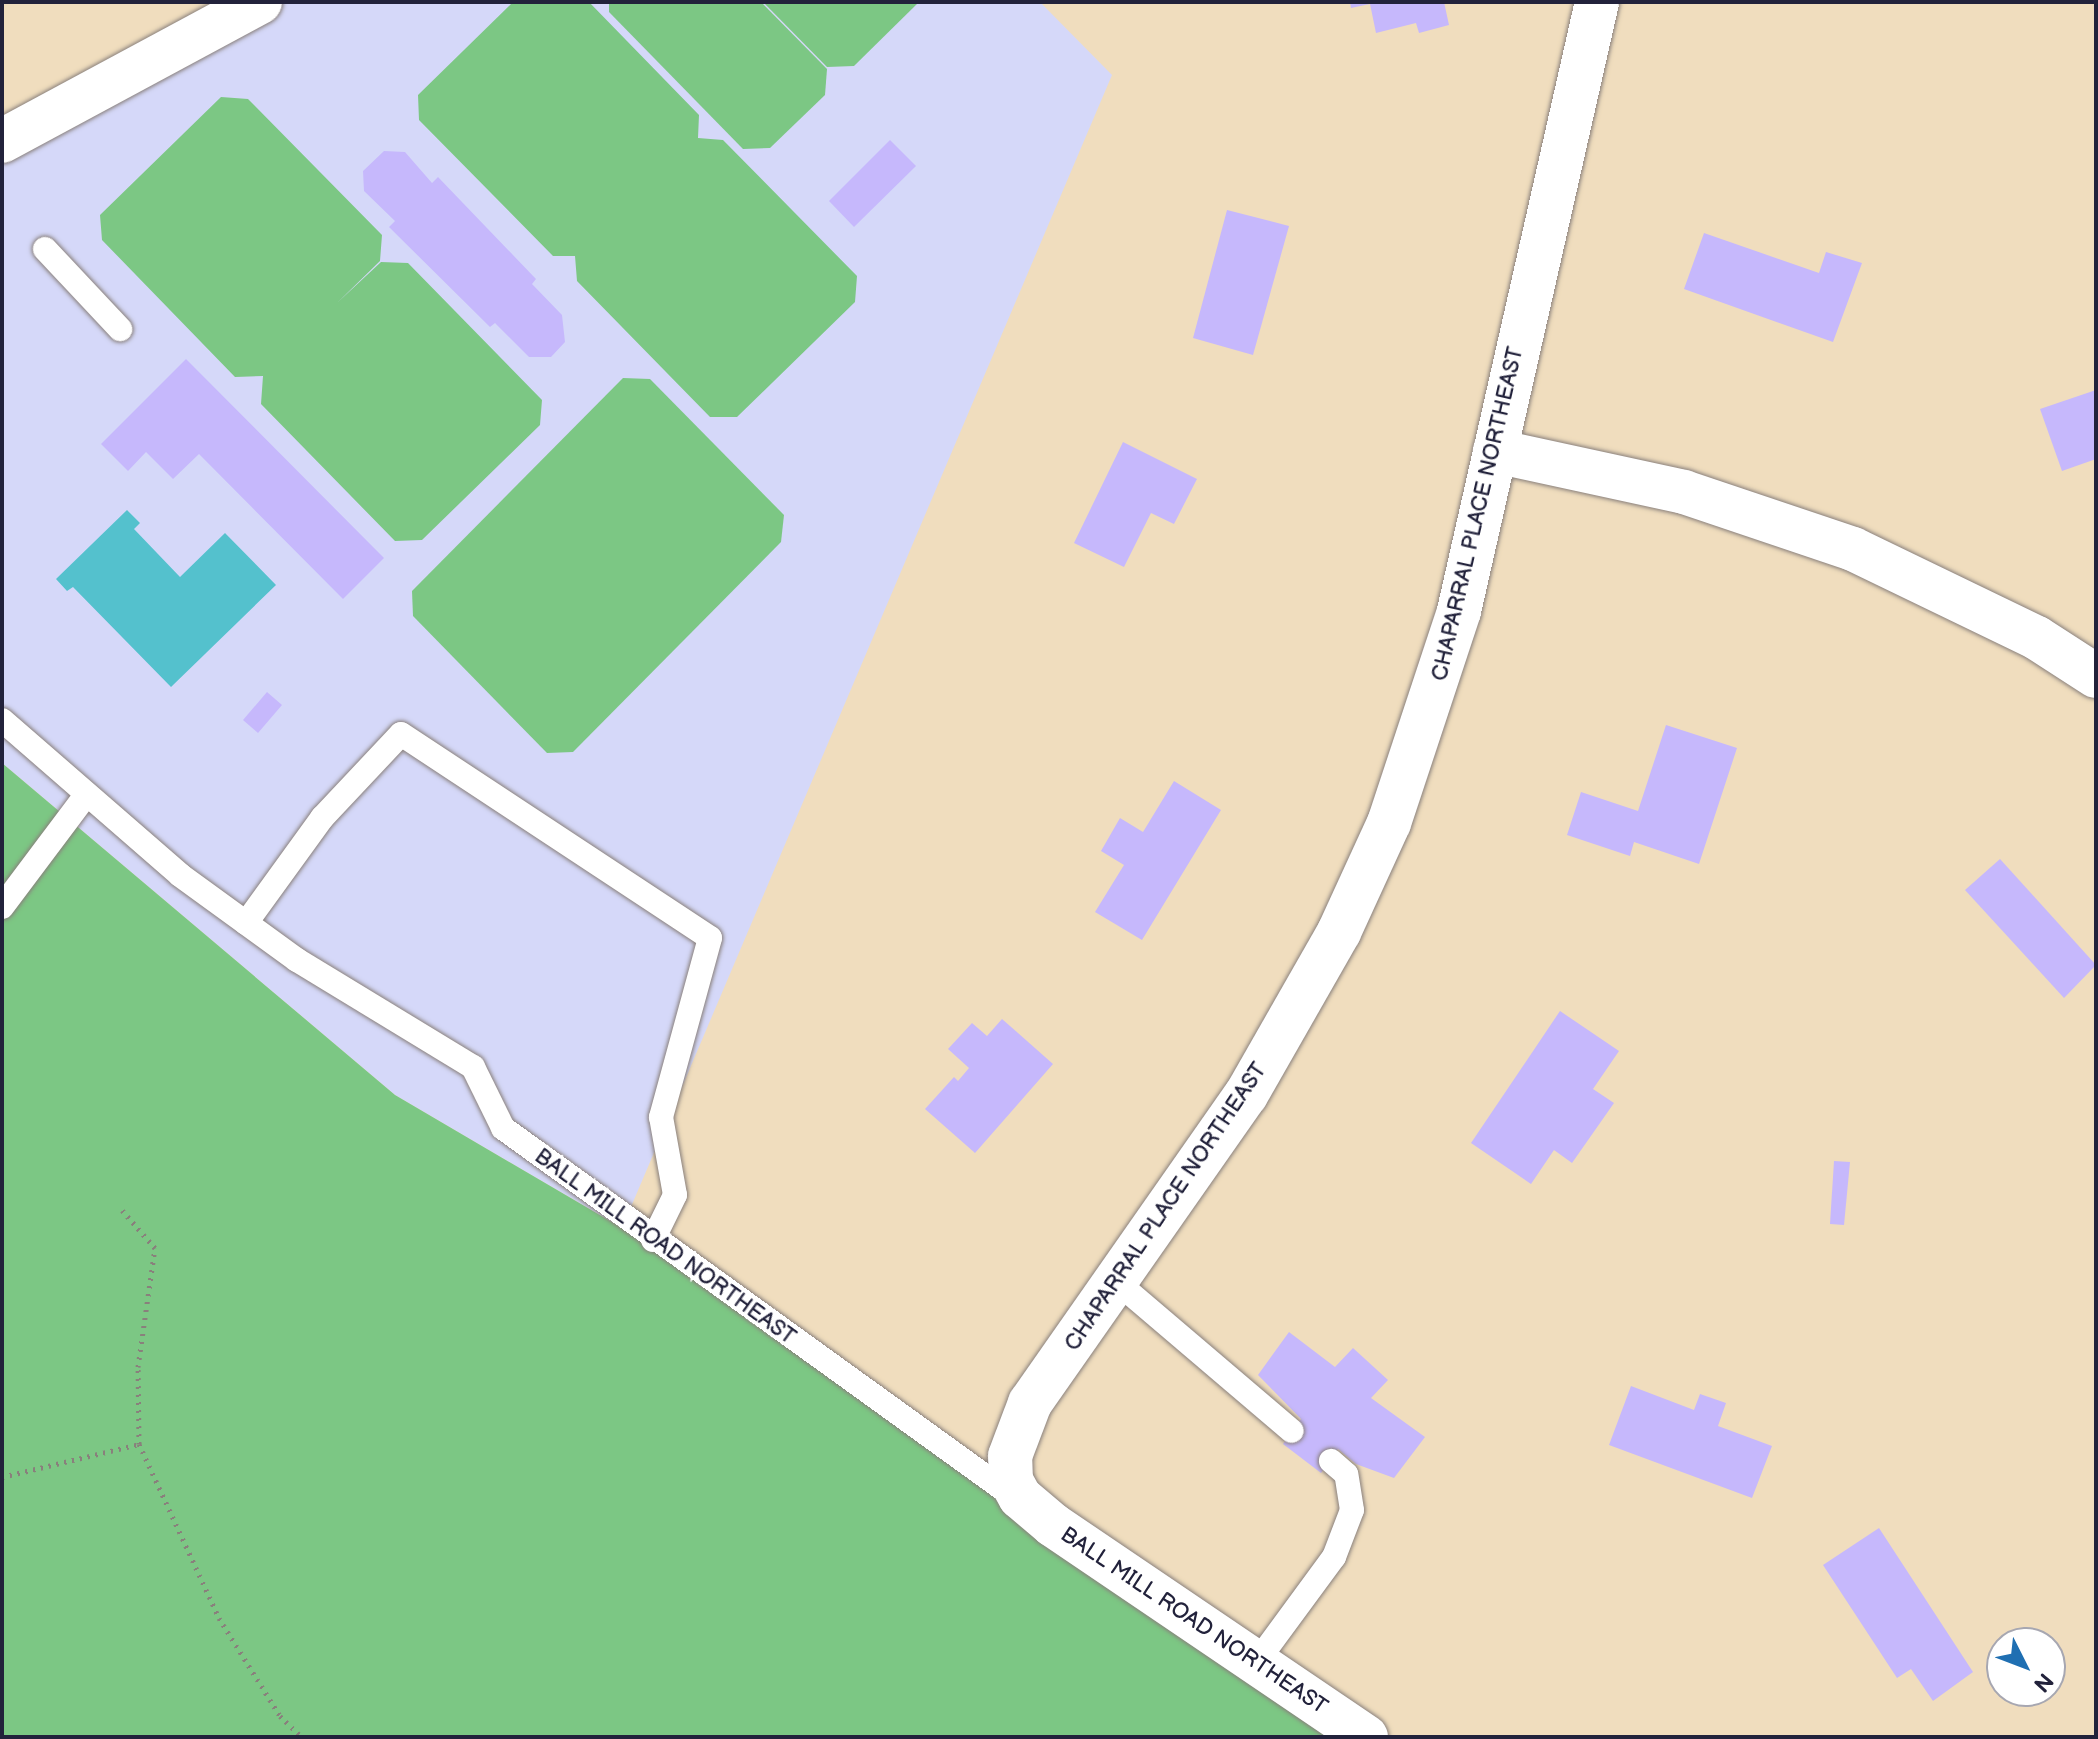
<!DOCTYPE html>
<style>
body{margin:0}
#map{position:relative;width:2098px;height:1739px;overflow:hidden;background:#f0ddbe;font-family:"Balsamiq Sans",sans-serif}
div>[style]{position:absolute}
.built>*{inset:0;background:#d5d8f9}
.green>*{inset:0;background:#7cc784}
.water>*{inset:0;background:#54c1cd}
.building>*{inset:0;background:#c6b8fc}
.path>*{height:5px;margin-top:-2.5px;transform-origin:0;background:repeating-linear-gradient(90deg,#89807c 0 2px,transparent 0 8px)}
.roads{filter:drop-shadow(0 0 2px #89807c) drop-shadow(0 0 2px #89807c)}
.lane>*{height:24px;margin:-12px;padding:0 12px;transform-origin:12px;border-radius:12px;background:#fff}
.street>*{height:44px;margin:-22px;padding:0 22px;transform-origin:22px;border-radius:22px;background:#fff}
.secondary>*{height:44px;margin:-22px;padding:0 22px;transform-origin:22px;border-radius:22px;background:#fff}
span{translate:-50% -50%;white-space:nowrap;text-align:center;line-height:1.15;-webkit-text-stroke:7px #fff;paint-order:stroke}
.street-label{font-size:22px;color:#22223b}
.frame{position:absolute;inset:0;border:4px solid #22223b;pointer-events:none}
.north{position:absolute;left:1986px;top:1627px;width:80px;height:80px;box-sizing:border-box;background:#fff;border:2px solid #a7a7b1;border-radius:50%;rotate:132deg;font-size:22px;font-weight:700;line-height:32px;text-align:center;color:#22223b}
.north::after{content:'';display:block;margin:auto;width:28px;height:36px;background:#1f6fb2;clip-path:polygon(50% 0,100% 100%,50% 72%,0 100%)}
</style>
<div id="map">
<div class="built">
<i style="clip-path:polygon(263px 2px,1040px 2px,1112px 75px,622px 1228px,395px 1095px,2px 763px,2px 158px)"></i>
</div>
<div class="green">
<i style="clip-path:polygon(513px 2px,589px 2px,699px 115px,698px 138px,723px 140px,857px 276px,855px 302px,737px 417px,710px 417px,577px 281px,575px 256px,553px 256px,419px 120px,418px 95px)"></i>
<i style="clip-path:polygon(609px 2px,761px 2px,827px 69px,825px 95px,770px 148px,743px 149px,609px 12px)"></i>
<i style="clip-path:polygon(763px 2px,919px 2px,854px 66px,827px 67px)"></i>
<i style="clip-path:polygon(221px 97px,248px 99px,382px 235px,380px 261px,337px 303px,381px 262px,408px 263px,542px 400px,540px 425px,422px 540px,395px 541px,261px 404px,263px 376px,235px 377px,102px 240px,100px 215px)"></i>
<i style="clip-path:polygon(623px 378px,650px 379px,784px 515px,781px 542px,573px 752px,547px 753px,413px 616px,412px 591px)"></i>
<i style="clip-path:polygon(2px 763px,395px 1095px,622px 1228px,1342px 1737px,2px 1737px)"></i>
</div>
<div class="water">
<i style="clip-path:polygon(127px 510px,140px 523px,134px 529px,180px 577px,225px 533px,276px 585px,171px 687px,73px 587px,67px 591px,56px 579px)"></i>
</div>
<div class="building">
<i style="clip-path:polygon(1350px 2px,1444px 2px,1449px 25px,1419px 33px,1416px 23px,1376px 33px,1370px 4px,1351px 8px)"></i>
<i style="clip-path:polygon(890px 140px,916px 166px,854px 227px,829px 201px)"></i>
<i style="clip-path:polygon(384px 151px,405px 152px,432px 183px,438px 177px,536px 279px,532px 284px,562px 315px,565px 342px,551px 357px,529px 357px,495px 323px,490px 327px,389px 227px,395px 221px,364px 191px,363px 171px)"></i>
<i style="clip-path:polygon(1227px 210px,1289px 226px,1253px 355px,1193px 338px)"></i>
<i style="clip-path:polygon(1704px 233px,1819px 273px,1826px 252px,1862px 263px,1833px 342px,1684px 289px)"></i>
<i style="clip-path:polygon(186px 359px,384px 558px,343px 599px,199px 454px,173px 479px,146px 452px,128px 471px,101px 444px)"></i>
<i style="clip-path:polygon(2096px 390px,2096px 459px,2062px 471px,2040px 409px)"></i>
<i style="clip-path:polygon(1123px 442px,1197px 479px,1174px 524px,1151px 513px,1124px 567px,1074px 543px)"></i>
<i style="clip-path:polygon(267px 692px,282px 705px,258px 733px,243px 720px)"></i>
<i style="clip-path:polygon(1666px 725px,1737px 748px,1699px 864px,1634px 842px,1630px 856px,1567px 835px,1581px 792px,1638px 811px)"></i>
<i style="clip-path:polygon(1174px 781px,1221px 810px,1142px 940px,1095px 912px,1124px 865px,1101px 851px,1120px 818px,1143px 832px)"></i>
<i style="clip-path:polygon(2000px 859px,2096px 965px,2064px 998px,1965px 890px)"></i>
<i style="clip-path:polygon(1560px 1011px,1619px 1051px,1593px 1089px,1614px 1103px,1572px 1163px,1554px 1150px,1531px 1184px,1471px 1143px)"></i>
<i style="clip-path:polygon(1002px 1019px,1053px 1064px,975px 1153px,925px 1109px,954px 1077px,958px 1081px,969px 1068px,948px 1049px,972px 1023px,987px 1036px)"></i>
<i style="clip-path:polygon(1834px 1161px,1850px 1162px,1844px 1225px,1830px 1224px)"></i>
<i style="clip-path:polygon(1289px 1332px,1335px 1367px,1353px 1348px,1388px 1380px,1371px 1398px,1425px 1437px,1394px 1478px,1356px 1464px,1338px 1449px,1321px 1473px,1283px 1444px,1301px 1419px,1258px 1375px)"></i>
<i style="clip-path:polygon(1631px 1386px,1694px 1410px,1700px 1394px,1726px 1403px,1718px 1426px,1772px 1446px,1752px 1498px,1609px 1445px)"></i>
<i style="clip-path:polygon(1879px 1528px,1973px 1672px,1933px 1701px,1911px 1669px,1897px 1678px,1823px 1565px)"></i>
</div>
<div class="path">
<i style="left:139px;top:1444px;width:192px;rotate:65.3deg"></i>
<i style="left:219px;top:1618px;width:115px;rotate:58.1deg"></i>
<i style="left:280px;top:1716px;width:30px;rotate:44deg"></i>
<i style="left:2px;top:1477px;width:141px;rotate:-13.5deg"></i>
<i style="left:139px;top:1444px;width:77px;rotate:-90.7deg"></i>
<i style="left:138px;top:1367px;width:120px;rotate:-81.9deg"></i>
<i style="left:155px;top:1248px;width:50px;rotate:-131deg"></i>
</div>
<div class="roads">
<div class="lane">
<i style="left:45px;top:249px;width:110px;rotate:46.8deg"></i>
<i style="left:2px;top:720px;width:236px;rotate:41deg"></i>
<i style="left:180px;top:875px;width:145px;rotate:36deg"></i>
<i style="left:297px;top:960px;width:206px;rotate:31.3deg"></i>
<i style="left:473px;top:1067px;width:68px;rotate:63.8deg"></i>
<i style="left:503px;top:1128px;width:630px;rotate:35.83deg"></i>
<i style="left:2px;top:907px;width:140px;rotate:-53.1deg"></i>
<i style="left:246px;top:923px;width:130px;rotate:-54.1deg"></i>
<i style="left:322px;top:818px;width:115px;rotate:-46.8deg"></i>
<i style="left:401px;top:734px;width:370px;rotate:33.4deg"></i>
<i style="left:710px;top:938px;width:186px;rotate:105.3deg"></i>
<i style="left:661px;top:1117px;width:79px;rotate:79.8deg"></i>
<i style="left:675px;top:1195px;width:50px;rotate:116.1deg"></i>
<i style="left:1118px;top:1283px;width:228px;rotate:40.4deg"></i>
<i style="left:1256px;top:1663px;width:132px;rotate:-53.7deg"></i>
<i style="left:1334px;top:1557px;width:50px;rotate:-69deg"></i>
<i style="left:1352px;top:1510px;width:36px;rotate:-99deg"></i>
<i style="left:1346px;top:1474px;width:20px;rotate:-139deg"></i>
</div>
<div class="street">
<i style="left:1495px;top:451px;width:193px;rotate:12.2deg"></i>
<i style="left:1684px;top:492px;width:178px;rotate:18.6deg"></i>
<i style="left:1853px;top:549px;width:204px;rotate:25.8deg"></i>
<i style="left:2037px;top:638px;width:70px;rotate:32.8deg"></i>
<i style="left:1366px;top:1737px;width:378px;rotate:-145.9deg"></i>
<i style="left:1053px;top:1525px;width:43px;rotate:-139.7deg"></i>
<i style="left:1020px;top:1497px;width:18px;rotate:-119deg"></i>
<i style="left:1011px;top:1481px;width:25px;rotate:-92deg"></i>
<i style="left:1010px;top:1456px;width:57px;rotate:-69.3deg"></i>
<i style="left:1030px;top:1403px;width:376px;rotate:-55deg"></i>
<i style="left:1246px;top:1095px;width:188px;rotate:-60.3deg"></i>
<i style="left:1339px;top:932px;width:120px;rotate:-65.4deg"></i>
<i style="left:1389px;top:823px;width:223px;rotate:-71.7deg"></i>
<i style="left:1459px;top:611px;width:624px;rotate:-77.23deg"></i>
</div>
<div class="secondary">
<i style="left:2px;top:141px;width:293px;rotate:-28.3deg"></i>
</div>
</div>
<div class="street-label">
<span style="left:1478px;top:514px;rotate:-77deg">CHAPARRAL PLACE NORTHEAST</span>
<span style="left:1166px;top:1207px;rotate:-56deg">CHAPARRAL PLACE NORTHEAST</span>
<span style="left:665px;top:1247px;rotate:36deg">BALL MILL ROAD NORTHEAST</span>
<span style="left:1194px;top:1621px;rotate:34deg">BALL MILL ROAD NORTHEAST</span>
</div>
<div class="frame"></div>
<div class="north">N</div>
</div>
